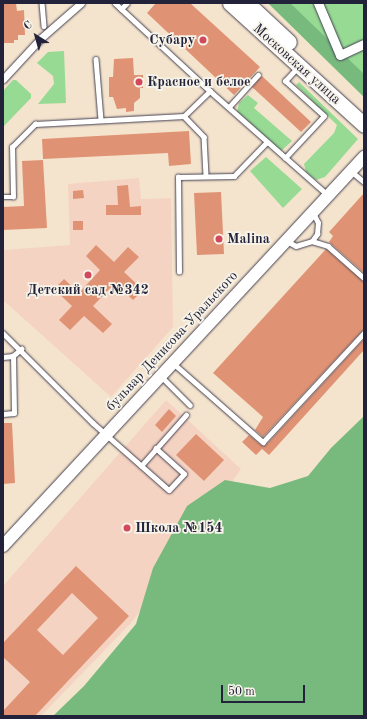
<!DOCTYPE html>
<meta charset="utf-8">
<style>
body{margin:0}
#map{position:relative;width:367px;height:719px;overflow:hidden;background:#f5e4cd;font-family:"Old Standard TT",serif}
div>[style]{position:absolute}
.built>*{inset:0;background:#f5d3c2}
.green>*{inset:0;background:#96da93}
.forest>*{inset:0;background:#78ba7d}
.building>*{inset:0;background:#e09374}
.roads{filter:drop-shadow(0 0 1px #423f51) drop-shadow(0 0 1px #423f51)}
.service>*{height:4.5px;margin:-2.25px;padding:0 2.25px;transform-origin:2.25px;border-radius:2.25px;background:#fff}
.pedestrian>*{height:7px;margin:-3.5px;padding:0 3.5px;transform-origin:3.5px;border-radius:3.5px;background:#fff}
.minor>*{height:9px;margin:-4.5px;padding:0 4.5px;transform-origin:4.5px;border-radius:4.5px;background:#fff}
.tertiary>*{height:12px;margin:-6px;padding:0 6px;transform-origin:6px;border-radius:6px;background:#fff}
.primary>*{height:15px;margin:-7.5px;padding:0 7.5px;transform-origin:7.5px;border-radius:7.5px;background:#fff}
.dots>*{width:11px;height:11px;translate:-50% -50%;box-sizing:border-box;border:2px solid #f7f3e8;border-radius:50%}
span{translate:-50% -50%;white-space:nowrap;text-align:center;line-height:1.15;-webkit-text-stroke:3.5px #f7f3e8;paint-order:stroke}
.poi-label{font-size:14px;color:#22223b;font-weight:700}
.right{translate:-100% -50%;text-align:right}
.left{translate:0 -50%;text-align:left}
.street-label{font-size:14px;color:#22223b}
.frame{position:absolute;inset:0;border:4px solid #22223b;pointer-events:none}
.north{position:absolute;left:16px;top:16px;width:40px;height:40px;-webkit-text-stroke:3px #f7f3e8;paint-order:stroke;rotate:323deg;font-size:11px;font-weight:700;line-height:16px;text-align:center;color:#22223b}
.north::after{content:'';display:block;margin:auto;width:14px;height:18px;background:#22223b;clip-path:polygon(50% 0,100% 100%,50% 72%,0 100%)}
.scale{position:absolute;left:221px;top:685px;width:84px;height:18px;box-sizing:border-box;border:2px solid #22223b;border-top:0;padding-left:5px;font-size:12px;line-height:14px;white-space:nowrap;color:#22223b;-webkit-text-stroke:3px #f7f3e8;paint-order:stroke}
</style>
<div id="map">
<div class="built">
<i style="clip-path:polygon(139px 178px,141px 199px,171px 198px,173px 327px,111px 397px,3px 300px,3px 250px,70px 245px,68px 184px)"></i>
<i style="clip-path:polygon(166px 400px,241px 469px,131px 623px,41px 716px,3px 716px,3px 586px)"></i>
</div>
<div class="green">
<i style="clip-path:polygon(268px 3px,364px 3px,364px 97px)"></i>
<i style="clip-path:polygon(64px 51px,66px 103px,38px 104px,54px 84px,53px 76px,37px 63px,48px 52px)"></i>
<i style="clip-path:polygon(13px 80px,16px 80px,31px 94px,31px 98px,3px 127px,3px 91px)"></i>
<i style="clip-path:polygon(299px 82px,358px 139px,325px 177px,316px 180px,306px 172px,304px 164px,334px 133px,337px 125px,296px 85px)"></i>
<i style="clip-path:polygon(248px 95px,258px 103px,254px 108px,292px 141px,281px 151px,237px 112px,239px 103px)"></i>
<i style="clip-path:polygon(266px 157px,302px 189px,283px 208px,250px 171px)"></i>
</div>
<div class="forest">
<i style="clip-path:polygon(268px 3px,290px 3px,364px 74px,364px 97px)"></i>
<i style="clip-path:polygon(364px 416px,364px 716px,53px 716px,84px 686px,136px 624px,153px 568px,187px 506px,225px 480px,270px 488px,308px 476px,331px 448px)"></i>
</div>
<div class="building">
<i style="clip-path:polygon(3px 3px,16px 3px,17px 11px,24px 10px,25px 35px,18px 35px,18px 40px,14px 40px,14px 43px,3px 43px)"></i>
<i style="clip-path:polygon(156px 3px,190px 3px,260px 67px,234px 95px,147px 13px)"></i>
<i style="clip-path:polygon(133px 58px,134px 75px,143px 75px,143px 88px,140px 88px,140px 98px,134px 103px,134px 111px,126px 112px,126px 108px,117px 109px,113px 97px,109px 97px,109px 77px,113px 77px,114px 59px)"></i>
<i style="clip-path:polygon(262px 76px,311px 122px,301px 132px,252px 87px)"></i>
<i style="clip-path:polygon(189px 131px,191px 164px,169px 166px,168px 153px,43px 159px,42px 139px)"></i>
<i style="clip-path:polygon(43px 160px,47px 228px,3px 230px,3px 207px,24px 206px,22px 161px)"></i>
<i style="clip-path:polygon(128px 185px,130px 207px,141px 206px,141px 215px,106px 215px,106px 205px,118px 205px,117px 186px)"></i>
<i style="clip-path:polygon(83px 190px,84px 198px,73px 199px,73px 191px)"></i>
<i style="clip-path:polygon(221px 192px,224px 254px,197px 255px,194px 193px)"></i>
<i style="clip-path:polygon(364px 193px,364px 273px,329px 242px,333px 236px,329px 232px)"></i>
<i style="clip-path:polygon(73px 221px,83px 221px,83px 230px,73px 230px)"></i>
<i style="clip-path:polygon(96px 245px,114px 262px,128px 247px,139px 257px,124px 272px,143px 290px,133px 300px,115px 283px,93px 306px,112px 324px,103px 333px,84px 316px,70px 330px,59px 320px,72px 306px,54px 289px,64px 279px,79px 293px,100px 270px,86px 256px)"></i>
<i style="clip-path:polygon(326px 249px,364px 282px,364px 329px,263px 437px,255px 430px,263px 417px,213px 373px)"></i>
<i style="clip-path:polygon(364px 339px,364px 350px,269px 455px,262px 449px,256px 455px,242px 442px,249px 435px,261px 445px,266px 445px)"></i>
<i style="clip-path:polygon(169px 409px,176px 416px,162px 432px,155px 425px)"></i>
<i style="clip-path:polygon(3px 423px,12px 423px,15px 483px,3px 484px)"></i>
<i style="clip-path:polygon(196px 434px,224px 460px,204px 481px,176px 455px)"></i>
<i style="clip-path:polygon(evenodd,76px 566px,129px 616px,35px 716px,3px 716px,3px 711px,30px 682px,3px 657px,3px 643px,76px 566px,72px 593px,98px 618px,63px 655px,37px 630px,72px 593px)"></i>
</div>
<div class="roads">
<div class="service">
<i style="left:42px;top:3px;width:23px;rotate:85deg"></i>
<i style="left:115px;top:3px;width:129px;rotate:42.8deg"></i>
<i style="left:210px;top:91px;width:157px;rotate:41.4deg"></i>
<i style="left:121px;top:9px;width:8px;rotate:-45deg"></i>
<i style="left:96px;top:59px;width:61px;rotate:85.3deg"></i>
<i style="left:229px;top:107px;width:43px;rotate:-47.8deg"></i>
<i style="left:184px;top:116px;width:29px;rotate:46deg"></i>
<i style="left:204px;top:137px;width:39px;rotate:87deg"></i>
<i style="left:285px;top:158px;width:57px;rotate:-47.1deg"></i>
<i style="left:324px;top:116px;width:52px;rotate:-138.1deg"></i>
<i style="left:285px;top:81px;width:18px;rotate:-47deg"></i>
<i style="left:351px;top:171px;width:17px;rotate:40deg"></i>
<i style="left:3px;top:197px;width:10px"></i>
<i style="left:13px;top:197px;width:50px;rotate:-91.1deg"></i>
<i style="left:12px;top:147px;width:33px;rotate:-45deg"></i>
<i style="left:35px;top:124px;width:149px;rotate:-3.1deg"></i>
<i style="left:184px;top:116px;width:36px;rotate:-44deg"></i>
<i style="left:287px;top:241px;width:10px;rotate:29deg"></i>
<i style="left:296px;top:246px;width:17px;rotate:-17deg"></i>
<i style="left:312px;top:241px;width:9px;rotate:-54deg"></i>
<i style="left:317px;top:234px;width:11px;rotate:-85deg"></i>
<i style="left:318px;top:223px;width:11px;rotate:-117deg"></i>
<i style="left:312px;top:241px;width:17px;rotate:17deg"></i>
<i style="left:328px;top:246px;width:48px;rotate:41.6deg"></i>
<i style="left:179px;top:272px;width:95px;rotate:-90.6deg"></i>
<i style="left:178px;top:177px;width:56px;rotate:-1deg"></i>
<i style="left:234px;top:176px;width:47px;rotate:-45.9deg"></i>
<i style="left:3px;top:333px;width:127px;rotate:45deg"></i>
<i style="left:93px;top:423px;width:101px;rotate:41.4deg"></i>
<i style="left:169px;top:490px;width:22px;rotate:-47deg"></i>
<i style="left:184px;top:474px;width:38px;rotate:-138deg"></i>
<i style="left:3px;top:357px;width:10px;rotate:-6deg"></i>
<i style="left:13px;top:356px;width:11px;rotate:-41deg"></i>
<i style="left:173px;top:363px;width:120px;rotate:41.3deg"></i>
<i style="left:263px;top:442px;width:149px;rotate:-47.2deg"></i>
<i style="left:161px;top:376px;width:41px;rotate:45deg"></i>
<i style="left:3px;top:414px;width:11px;rotate:-5deg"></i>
<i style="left:14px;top:413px;width:57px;rotate:-91deg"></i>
<i style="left:141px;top:466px;width:68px;rotate:-48.6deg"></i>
</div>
<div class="pedestrian">
<i style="left:3px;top:79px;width:56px;rotate:-47.2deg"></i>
<i style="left:41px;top:38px;width:53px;rotate:-41.2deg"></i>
</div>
<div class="minor">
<i style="left:318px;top:3px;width:56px;rotate:67.1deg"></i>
<i style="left:340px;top:55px;width:26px;rotate:-25deg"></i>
</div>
<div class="tertiary">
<i style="left:3px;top:546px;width:531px;rotate:-47.14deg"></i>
</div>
<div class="primary">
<i style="left:230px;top:3px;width:181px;rotate:42.3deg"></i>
<i style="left:247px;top:3px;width:57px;rotate:42.9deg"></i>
</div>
</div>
<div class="dots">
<i style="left:203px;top:40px;background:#d1495b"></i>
<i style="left:139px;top:82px;background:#d1495b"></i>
<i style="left:219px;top:239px;background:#d1495b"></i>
<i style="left:88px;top:275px;background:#d1495b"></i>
<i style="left:127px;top:528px;background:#d1495b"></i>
</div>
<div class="poi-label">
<span class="right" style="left:195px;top:40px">Субару</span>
<span class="left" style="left:147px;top:82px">Красное и белое</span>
<span class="left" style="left:227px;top:239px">Malina</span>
<span style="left:88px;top:290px">Детский сад №342</span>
<span class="left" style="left:135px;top:528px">Школа №154</span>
</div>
<div class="street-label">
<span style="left:297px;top:64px;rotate:42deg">Московская улица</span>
<span style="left:172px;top:341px;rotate:-47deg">бульвар Денисова-Уральского</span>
</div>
<div class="frame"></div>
<div class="north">С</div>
<div class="scale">50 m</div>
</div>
